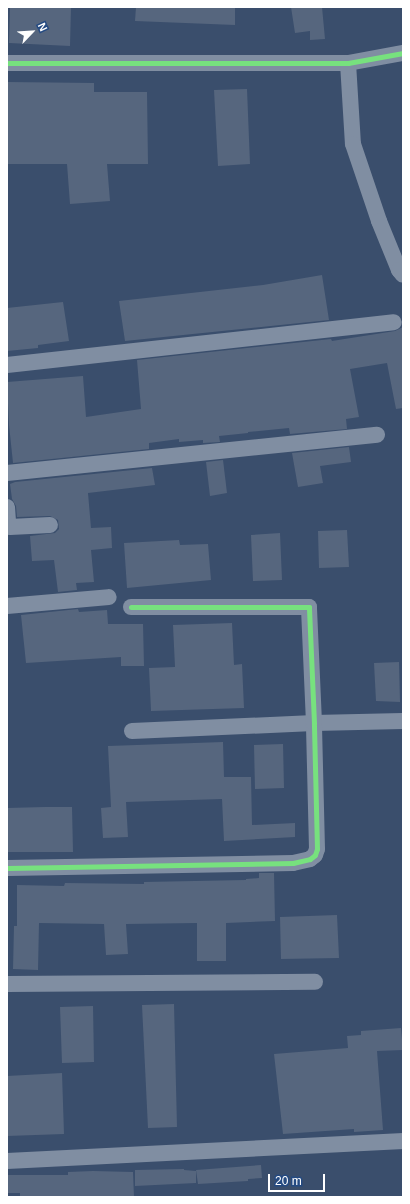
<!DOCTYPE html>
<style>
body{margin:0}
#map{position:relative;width:410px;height:1204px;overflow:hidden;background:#3a4e6c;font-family:Arial,sans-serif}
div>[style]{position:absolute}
.building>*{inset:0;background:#56667e}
.street>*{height:16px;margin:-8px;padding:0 8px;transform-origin:8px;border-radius:8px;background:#808ea2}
.cycleway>*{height:5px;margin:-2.5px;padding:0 2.5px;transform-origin:2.5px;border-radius:2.5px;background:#77e17e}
span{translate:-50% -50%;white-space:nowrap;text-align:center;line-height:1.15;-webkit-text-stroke:3px #244a82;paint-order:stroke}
.frame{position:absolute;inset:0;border:8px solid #fff;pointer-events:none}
.north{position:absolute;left:12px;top:12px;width:40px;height:40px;-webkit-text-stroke:3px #244a82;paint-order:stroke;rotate:65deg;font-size:11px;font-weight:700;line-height:16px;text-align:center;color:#fff}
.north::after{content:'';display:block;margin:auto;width:14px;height:18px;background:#fff;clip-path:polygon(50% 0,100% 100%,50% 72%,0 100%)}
.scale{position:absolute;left:268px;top:1174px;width:57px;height:18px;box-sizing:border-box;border:2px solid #fff;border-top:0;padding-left:5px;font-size:12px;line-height:14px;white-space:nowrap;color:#fff;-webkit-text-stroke:3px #244a82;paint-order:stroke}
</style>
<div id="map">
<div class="building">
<i style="clip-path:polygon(10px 7px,71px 7px,70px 46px,9px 43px)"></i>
<i style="clip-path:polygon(136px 7px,235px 7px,235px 25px,135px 21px)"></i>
<i style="clip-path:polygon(291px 7px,322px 7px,325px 39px,310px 40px,310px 31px,295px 33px)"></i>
<i style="clip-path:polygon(7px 82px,94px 83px,94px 92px,147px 92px,148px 164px,107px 164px,110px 201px,70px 204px,67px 164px,7px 164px)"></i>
<i style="clip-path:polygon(247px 89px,250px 164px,218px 166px,214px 90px)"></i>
<i style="clip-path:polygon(322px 275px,329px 320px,125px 341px,119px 301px,263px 285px)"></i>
<i style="clip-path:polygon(63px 302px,69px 341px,38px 345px,38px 348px,7px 351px,7px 308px)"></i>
<i style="clip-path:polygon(403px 327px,403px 408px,396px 409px,387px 363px,350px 369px,359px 417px,346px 419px,347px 429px,290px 434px,289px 428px,248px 432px,248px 433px,219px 436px,220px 442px,203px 443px,203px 440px,179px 442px,179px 439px,149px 443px,149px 449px,13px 463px,9px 425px,7px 382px,83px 376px,86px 417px,141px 409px,137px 360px,331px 339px,332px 341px,395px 331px)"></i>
<i style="clip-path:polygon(349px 447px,351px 462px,320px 466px,323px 483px,298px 487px,292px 453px)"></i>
<i style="clip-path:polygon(223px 460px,227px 493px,210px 496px,206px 462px)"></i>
<i style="clip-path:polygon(152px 468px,155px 485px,88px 493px,91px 528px,111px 527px,112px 548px,91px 550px,94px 582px,76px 583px,77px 590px,58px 592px,54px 560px,32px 561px,30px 536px,55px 533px,59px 529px,58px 520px,50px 516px,17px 517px,16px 506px,12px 499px,10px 484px,15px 482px)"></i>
<i style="clip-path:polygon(347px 530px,349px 567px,319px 568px,318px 531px)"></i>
<i style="clip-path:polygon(280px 533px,282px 580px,253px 581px,251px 535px)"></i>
<i style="clip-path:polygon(179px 540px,180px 545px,208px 544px,211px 580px,127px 588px,124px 543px)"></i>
<i style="clip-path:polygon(78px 609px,79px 612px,107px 610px,108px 624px,143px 624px,144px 666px,121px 666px,121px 657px,26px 663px,21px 615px)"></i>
<i style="clip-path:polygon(232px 623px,234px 665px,242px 664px,244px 708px,151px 711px,149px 668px,175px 667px,173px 625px)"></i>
<i style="clip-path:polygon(399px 662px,400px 702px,376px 701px,374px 663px)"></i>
<i style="clip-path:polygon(223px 742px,224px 777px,251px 777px,252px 825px,295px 823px,295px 837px,224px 841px,222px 799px,126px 802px,128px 837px,103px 838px,101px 808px,111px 807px,108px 746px)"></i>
<i style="clip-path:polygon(283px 744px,284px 788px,255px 789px,254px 745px)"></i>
<i style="clip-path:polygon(45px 807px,72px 807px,73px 852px,7px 852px,7px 808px)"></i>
<i style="clip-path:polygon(259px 873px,274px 873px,275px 921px,226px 923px,226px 961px,197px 961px,197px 923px,126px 924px,128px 954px,106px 955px,104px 924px,39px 923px,38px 970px,13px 969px,14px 926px,17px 926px,17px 885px,64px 886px,65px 883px,144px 884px,144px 882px,246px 880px,246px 879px,259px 878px)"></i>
<i style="clip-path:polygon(337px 915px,339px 958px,281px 959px,280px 917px)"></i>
<i style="clip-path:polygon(174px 1004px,177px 1127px,148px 1128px,142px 1005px)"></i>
<i style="clip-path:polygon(93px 1006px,94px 1062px,62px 1063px,60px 1007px)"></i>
<i style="clip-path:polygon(401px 1028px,403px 1050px,377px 1051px,383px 1130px,354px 1132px,354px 1129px,283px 1134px,274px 1054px,348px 1048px,347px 1036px,361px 1035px,361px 1031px)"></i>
<i style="clip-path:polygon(62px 1073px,64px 1134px,7px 1136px,7px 1076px)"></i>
<i style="clip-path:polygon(261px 1165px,262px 1178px,248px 1179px,248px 1181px,198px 1184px,196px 1170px)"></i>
<i style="clip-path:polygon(184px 1169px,184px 1170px,196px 1171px,196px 1183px,135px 1186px,135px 1170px)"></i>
<i style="clip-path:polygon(93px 1171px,133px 1172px,134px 1197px,20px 1197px,20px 1193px,7px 1193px,7px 1175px,68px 1175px,68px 1172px)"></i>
</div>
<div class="street">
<i style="left:7px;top:63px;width:341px"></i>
<i style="left:348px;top:63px;width:56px;rotate:-10.3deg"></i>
<i style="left:348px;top:63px;width:81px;rotate:86.5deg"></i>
<i style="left:353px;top:144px;width:81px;rotate:71.3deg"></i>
<i style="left:379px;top:221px;width:53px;rotate:67.8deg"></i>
<i style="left:399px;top:270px;width:6px;rotate:51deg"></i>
<i style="left:7px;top:365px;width:389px;rotate:-6.3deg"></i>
<i style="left:7px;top:473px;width:372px;rotate:-5.9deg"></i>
<i style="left:7px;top:507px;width:15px;rotate:86deg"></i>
<i style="left:8px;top:522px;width:5px;rotate:68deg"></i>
<i style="left:10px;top:527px;width:40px;rotate:-2.9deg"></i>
<i style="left:7px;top:606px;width:102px;rotate:-5deg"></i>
<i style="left:132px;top:731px;width:182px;rotate:-2.5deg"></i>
<i style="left:314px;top:723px;width:89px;rotate:-1.3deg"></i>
<i style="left:7px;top:868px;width:286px;rotate:-1deg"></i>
<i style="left:293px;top:863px;width:17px;rotate:-13deg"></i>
<i style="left:310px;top:859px;width:6px;rotate:-39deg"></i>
<i style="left:315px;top:855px;width:6px;rotate:-72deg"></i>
<i style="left:317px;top:849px;width:126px;rotate:-91.4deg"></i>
<i style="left:314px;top:723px;width:116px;rotate:-92.5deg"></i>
<i style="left:309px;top:607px;width:178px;rotate:180deg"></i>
<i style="left:7px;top:984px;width:308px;rotate:-0.4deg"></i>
<i style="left:7px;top:1161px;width:397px;rotate:-2.9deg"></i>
</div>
<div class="cycleway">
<i style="left:7px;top:63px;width:341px"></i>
<i style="left:348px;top:63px;width:56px;rotate:-10.3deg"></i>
<i style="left:7px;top:868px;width:286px;rotate:-1deg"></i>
<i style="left:293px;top:863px;width:17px;rotate:-13deg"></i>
<i style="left:310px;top:859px;width:6px;rotate:-39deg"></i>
<i style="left:315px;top:855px;width:6px;rotate:-72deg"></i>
<i style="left:317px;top:849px;width:126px;rotate:-91.4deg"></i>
<i style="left:314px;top:723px;width:116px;rotate:-92.5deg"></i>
<i style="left:309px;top:607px;width:178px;rotate:180deg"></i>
</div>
<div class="frame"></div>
<div class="north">N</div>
<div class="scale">20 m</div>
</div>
